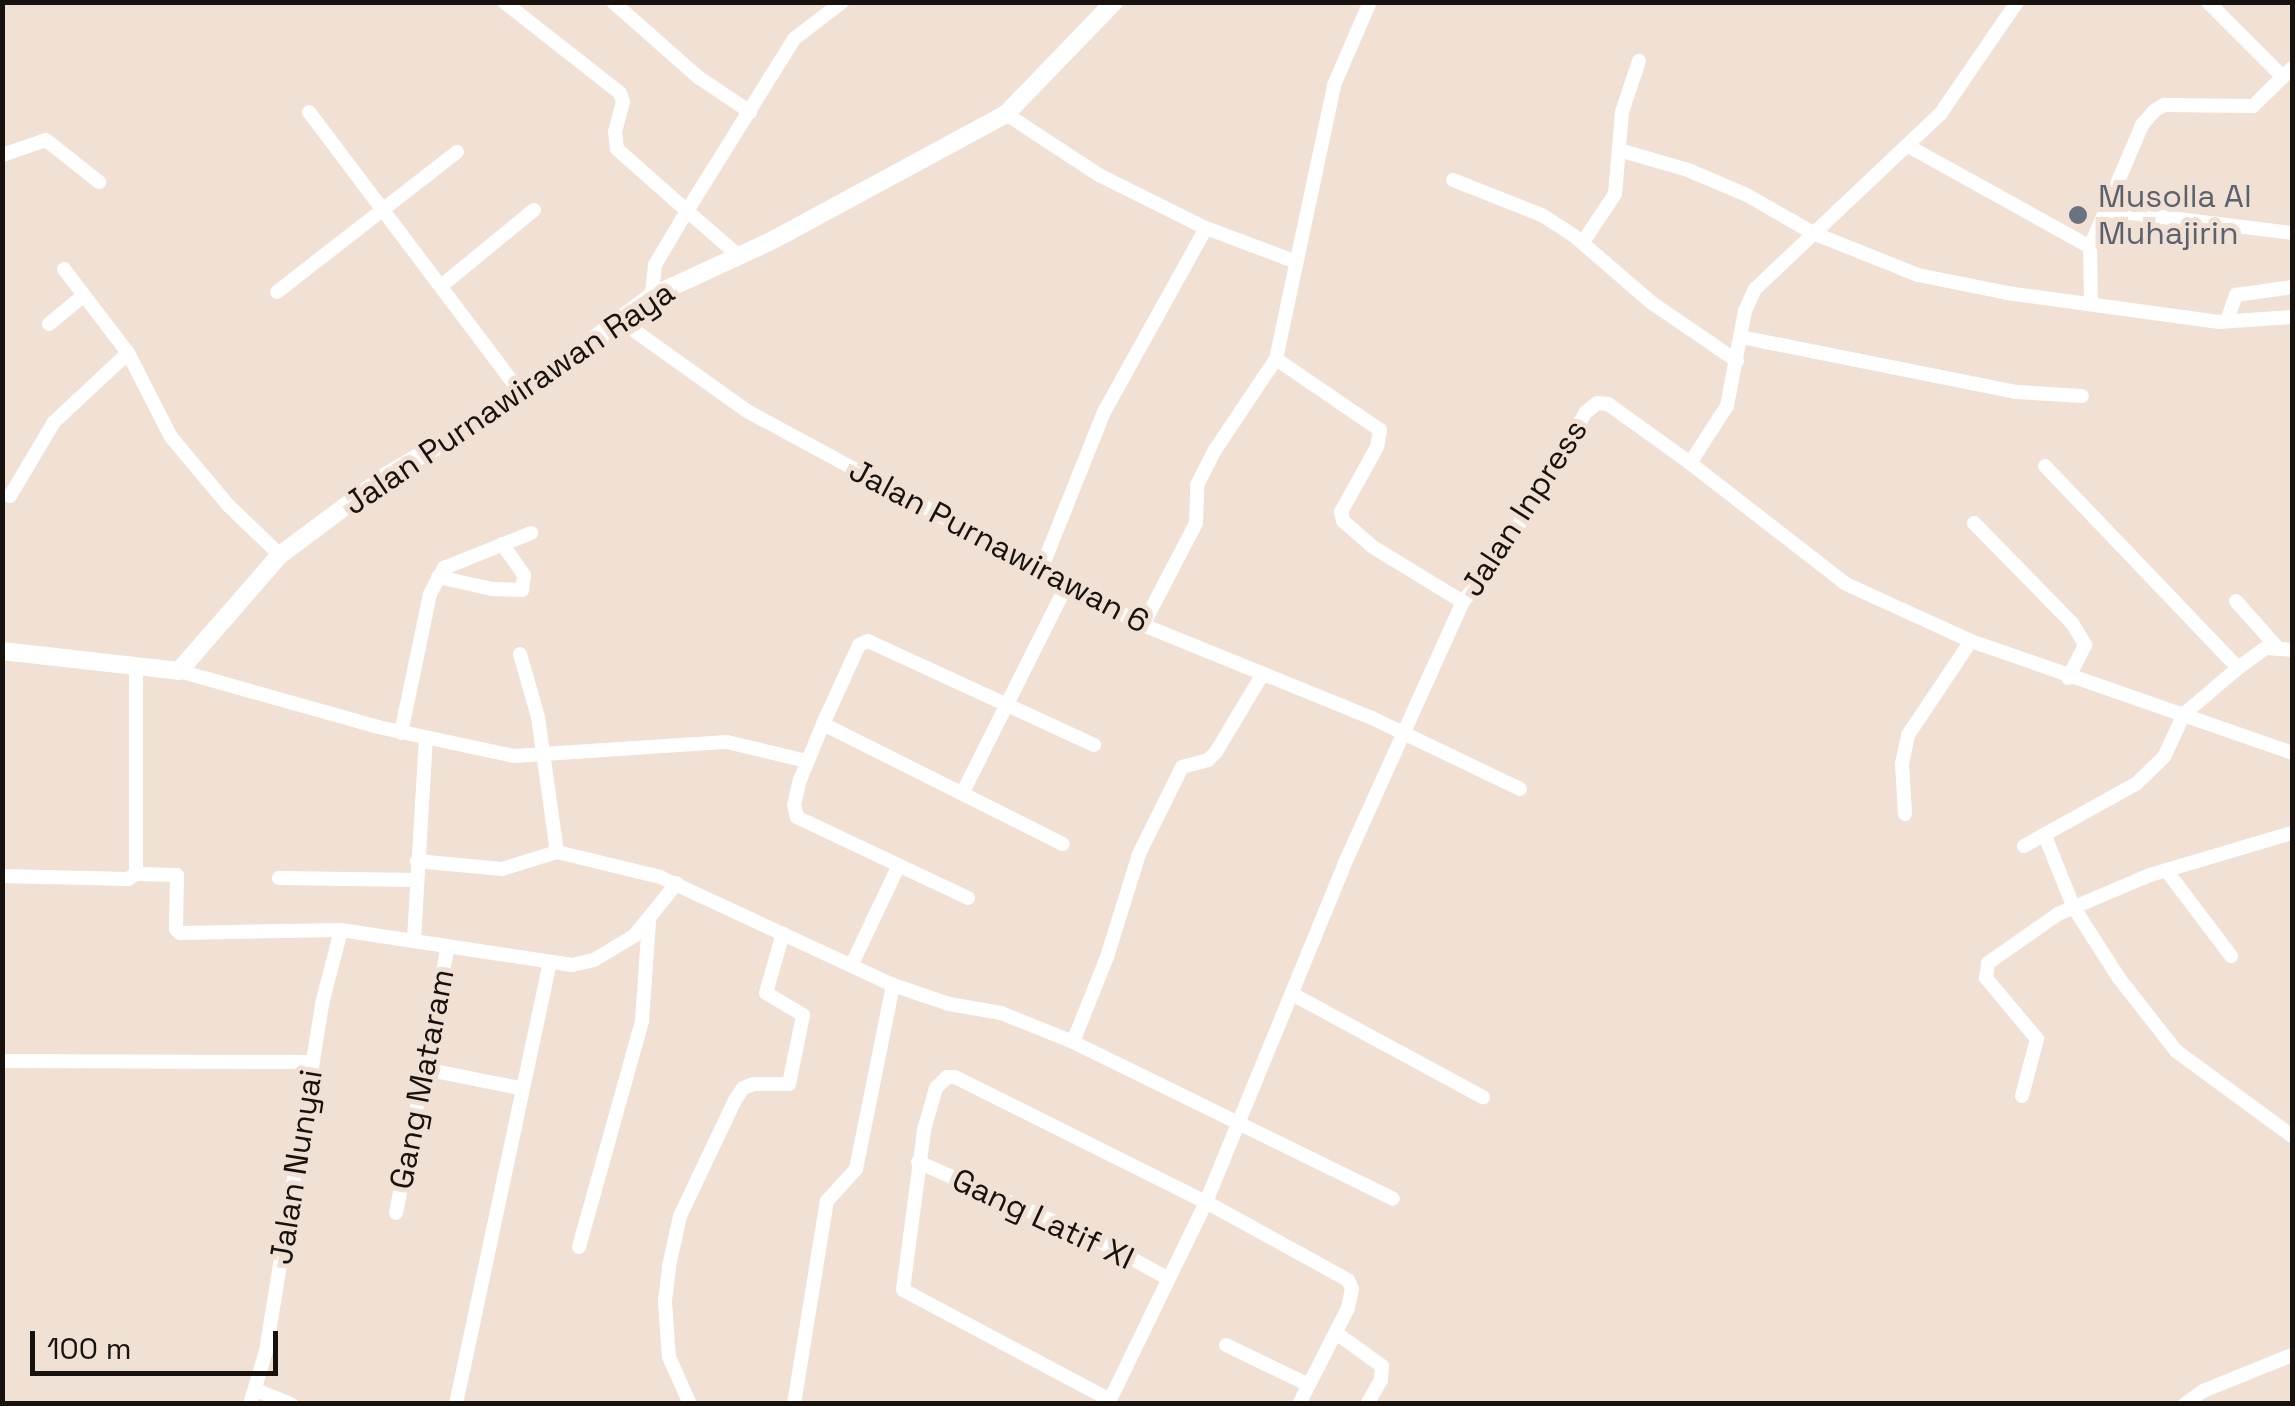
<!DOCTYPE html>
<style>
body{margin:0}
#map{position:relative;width:2295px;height:1406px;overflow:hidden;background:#f1e0d4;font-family:"Space Grotesk",sans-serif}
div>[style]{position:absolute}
.minor>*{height:14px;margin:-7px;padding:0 7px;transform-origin:7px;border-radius:7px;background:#fff}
.tertiary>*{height:18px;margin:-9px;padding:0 9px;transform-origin:9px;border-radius:9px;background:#fff}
.dots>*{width:28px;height:28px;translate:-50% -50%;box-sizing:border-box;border:5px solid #f1e0d4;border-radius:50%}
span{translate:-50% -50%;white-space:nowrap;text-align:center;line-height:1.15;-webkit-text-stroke:10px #f1e0d4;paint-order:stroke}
.worship-label{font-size:32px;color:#5b616d}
.left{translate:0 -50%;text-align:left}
.street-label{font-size:32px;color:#18120e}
.frame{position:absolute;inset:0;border:5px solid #18120e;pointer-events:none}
.scale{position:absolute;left:30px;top:1331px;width:248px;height:45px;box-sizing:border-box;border:5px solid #18120e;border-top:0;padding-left:12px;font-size:30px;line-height:35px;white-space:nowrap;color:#18120e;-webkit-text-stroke:8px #f1e0d4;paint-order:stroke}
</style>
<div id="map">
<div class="minor">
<i style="left:504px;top:2px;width:147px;rotate:38.1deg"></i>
<i style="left:620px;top:93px;width:9px;rotate:72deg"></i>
<i style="left:623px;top:102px;width:30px;rotate:105deg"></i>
<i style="left:615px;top:131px;width:18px;rotate:84deg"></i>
<i style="left:617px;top:149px;width:94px;rotate:41.5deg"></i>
<i style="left:687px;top:211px;width:63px;rotate:120.7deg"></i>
<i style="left:655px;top:265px;width:31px;rotate:96deg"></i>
<i style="left:613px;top:2px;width:113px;rotate:41.4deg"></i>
<i style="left:698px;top:77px;width:63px;rotate:33.9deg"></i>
<i style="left:2208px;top:2px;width:106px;rotate:45deg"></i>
<i style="left:309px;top:112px;width:352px;rotate:53deg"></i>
<i style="left:1006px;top:114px;width:111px;rotate:33.3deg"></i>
<i style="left:1099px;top:175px;width:119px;rotate:26.4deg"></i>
<i style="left:1206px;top:228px;width:94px;rotate:20.6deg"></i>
<i style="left:1908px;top:146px;width:208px;rotate:29deg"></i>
<i style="left:1619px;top:150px;width:72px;rotate:16.2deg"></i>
<i style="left:1688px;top:170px;width:64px;rotate:23deg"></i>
<i style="left:1747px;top:195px;width:76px;rotate:29.9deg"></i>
<i style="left:1813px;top:233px;width:113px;rotate:21.8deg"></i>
<i style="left:1918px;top:275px;width:91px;rotate:11.4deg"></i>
<i style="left:2007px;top:293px;width:214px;rotate:7.8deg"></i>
<i style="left:2219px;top:322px;width:73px;rotate:-3.9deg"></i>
<i style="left:2px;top:155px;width:46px;rotate:-18.8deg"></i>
<i style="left:46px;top:140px;width:68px;rotate:38.4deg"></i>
<i style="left:1453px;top:180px;width:96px;rotate:21.5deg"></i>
<i style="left:1542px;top:215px;width:37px;rotate:33deg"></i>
<i style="left:1573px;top:235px;width:104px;rotate:40.7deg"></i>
<i style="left:1652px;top:303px;width:103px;rotate:34.3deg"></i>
<i style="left:2105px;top:210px;width:188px;rotate:7deg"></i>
<i style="left:1583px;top:242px;width:58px;rotate:-56.3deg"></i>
<i style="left:1615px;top:194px;width:82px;rotate:-85.1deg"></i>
<i style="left:1622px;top:112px;width:54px;rotate:-71.6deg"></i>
<i style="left:739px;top:256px;width:69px;rotate:-139.1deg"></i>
<i style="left:687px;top:211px;width:203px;rotate:-58.1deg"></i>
<i style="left:794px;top:39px;width:61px;rotate:-37.6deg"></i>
<i style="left:64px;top:269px;width:106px;rotate:52.7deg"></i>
<i style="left:128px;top:353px;width:94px;rotate:62.9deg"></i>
<i style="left:171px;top:437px;width:89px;rotate:50deg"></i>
<i style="left:228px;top:505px;width:72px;rotate:43.9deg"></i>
<i style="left:441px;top:286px;width:120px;rotate:-39.3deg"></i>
<i style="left:277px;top:292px;width:228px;rotate:-37.9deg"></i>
<i style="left:2091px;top:302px;width:55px;rotate:-91deg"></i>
<i style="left:2090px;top:247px;width:133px;rotate:-66.9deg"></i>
<i style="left:2142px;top:125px;width:18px;rotate:-49deg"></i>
<i style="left:2154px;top:111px;width:12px;rotate:-31deg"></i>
<i style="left:2164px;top:105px;width:89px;rotate:0.6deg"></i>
<i style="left:2253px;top:106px;width:54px;rotate:-44.3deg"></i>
<i style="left:618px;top:319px;width:158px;rotate:35.5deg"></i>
<i style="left:747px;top:411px;width:450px;rotate:28.4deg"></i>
<i style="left:1143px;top:625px;width:247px;rotate:22.1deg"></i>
<i style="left:1372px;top:718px;width:164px;rotate:25.6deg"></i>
<i style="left:2227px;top:320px;width:27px;rotate:-70deg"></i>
<i style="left:2236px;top:295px;width:57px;rotate:-8.1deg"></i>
<i style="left:49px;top:324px;width:44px;rotate:-39.5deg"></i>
<i style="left:1741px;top:337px;width:280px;rotate:11.3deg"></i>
<i style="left:2016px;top:392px;width:66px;rotate:3.5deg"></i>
<i style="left:1276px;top:359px;width:126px;rotate:34.3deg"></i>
<i style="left:1380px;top:430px;width:17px;rotate:100deg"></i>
<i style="left:1377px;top:447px;width:74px;rotate:119deg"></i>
<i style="left:1341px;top:512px;width:9px;rotate:77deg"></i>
<i style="left:1343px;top:521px;width:40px;rotate:41deg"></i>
<i style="left:1373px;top:547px;width:105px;rotate:31.4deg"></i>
<i style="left:1690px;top:463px;width:68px;rotate:-57deg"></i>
<i style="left:1727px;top:406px;width:97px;rotate:-79.3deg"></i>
<i style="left:1745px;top:311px;width:24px;rotate:-66deg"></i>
<i style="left:1755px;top:289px;width:256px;rotate:-43.4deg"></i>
<i style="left:1941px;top:113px;width:135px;rotate:-55.6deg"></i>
<i style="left:2045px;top:466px;width:279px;rotate:46.3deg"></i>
<i style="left:10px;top:496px;width:86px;rotate:-59.3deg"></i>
<i style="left:54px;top:422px;width:101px;rotate:-43deg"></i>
<i style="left:1974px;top:523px;width:140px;rotate:45.6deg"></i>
<i style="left:2072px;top:623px;width:26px;rotate:59deg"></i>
<i style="left:2085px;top:645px;width:37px;rotate:117deg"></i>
<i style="left:1042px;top:567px;width:167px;rotate:-68.2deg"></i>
<i style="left:1104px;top:412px;width:210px;rotate:-61deg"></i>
<i style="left:438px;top:577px;width:55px;rotate:12.5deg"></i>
<i style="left:492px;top:589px;width:30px;rotate:2deg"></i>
<i style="left:522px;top:590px;width:15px;rotate:-82deg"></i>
<i style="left:524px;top:575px;width:38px;rotate:-125deg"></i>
<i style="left:2236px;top:601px;width:60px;rotate:48.4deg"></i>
<i style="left:1143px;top:625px;width:115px;rotate:-62.5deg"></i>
<i style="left:1196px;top:523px;width:38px;rotate:-88deg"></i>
<i style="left:1197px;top:485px;width:39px;rotate:-63deg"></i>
<i style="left:1215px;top:450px;width:110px;rotate:-56.2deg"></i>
<i style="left:1276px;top:359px;width:280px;rotate:-78deg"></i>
<i style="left:1334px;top:85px;width:90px;rotate:-66.6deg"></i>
<i style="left:520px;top:654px;width:66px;rotate:74.1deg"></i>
<i style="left:538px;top:717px;width:136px;rotate:82deg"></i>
<i style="left:179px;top:671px;width:207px;rotate:15.7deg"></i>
<i style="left:378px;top:727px;width:139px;rotate:12deg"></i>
<i style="left:514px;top:756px;width:213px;rotate:-3.8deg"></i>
<i style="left:727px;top:742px;width:82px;rotate:13.4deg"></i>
<i style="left:823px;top:724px;width:87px;rotate:-65.5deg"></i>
<i style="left:859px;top:645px;width:10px;rotate:-24deg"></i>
<i style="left:868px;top:641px;width:249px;rotate:24.7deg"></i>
<i style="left:401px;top:733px;width:142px;rotate:-78.2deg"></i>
<i style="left:430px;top:594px;width:30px;rotate:-62deg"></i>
<i style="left:444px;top:568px;width:94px;rotate:-21.9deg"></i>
<i style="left:963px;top:792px;width:235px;rotate:-63.4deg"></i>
<i style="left:1905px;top:814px;width:50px;rotate:-93.4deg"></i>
<i style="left:1902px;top:764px;width:30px;rotate:-78deg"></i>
<i style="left:1908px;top:735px;width:113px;rotate:-56.2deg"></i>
<i style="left:2045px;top:836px;width:78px;rotate:68.1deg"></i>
<i style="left:2074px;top:908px;width:83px;rotate:57.3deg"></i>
<i style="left:2119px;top:978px;width:93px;rotate:52deg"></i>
<i style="left:2176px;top:1051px;width:144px;rotate:36.2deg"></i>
<i style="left:2024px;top:846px;width:129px;rotate:-29.1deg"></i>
<i style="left:2137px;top:783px;width:37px;rotate:-44deg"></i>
<i style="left:2164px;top:757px;width:47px;rotate:-65.1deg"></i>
<i style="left:2184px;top:714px;width:71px;rotate:-40.4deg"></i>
<i style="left:2238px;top:668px;width:34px;rotate:-36deg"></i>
<i style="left:2266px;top:648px;width:26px;rotate:4deg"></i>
<i style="left:417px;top:861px;width:85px;rotate:5.4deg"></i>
<i style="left:502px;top:869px;width:58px;rotate:-17.2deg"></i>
<i style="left:557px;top:852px;width:106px;rotate:13.6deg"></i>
<i style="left:660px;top:877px;width:257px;rotate:24.9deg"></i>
<i style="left:893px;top:985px;width:59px;rotate:18.7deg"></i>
<i style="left:949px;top:1004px;width:53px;rotate:9.8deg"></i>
<i style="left:1001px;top:1013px;width:78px;rotate:21.9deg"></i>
<i style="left:1073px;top:1042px;width:356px;rotate:26.1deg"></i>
<i style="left:2166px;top:870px;width:108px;rotate:52.9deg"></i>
<i style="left:136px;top:874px;width:205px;rotate:-90deg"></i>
<i style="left:2px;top:876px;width:126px;rotate:1.4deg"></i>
<i style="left:128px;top:879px;width:9px;rotate:-32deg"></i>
<i style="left:136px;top:874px;width:41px;rotate:1.4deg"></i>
<i style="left:177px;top:875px;width:54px;rotate:91.1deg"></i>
<i style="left:176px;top:929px;width:6px;rotate:45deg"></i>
<i style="left:180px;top:933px;width:161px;rotate:-1.1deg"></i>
<i style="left:341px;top:930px;width:234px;rotate:8.6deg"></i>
<i style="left:572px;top:965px;width:23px;rotate:-13deg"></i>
<i style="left:594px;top:960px;width:47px;rotate:-31deg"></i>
<i style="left:634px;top:936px;width:68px;rotate:-50.9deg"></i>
<i style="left:279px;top:878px;width:138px;rotate:0.8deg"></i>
<i style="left:968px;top:898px;width:189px;rotate:-154.7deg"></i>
<i style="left:797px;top:817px;width:12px;rotate:-104deg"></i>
<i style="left:794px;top:805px;width:26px;rotate:-77deg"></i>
<i style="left:800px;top:780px;width:61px;rotate:-67.7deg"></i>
<i style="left:823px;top:724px;width:268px;rotate:26.6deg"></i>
<i style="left:414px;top:939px;width:200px;rotate:-86.6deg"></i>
<i style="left:852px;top:964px;width:107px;rotate:-64.6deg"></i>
<i style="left:1294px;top:995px;width:215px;rotate:28.4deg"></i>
<i style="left:1073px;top:1042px;width:92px;rotate:-68.2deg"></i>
<i style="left:1107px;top:957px;width:108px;rotate:-72.7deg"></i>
<i style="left:1139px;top:854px;width:97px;rotate:-63.7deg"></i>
<i style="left:1182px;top:767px;width:27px;rotate:-15deg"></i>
<i style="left:1208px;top:760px;width:11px;rotate:-45deg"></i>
<i style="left:1216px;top:752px;width:90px;rotate:-59.1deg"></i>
<i style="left:2px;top:1061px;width:310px;rotate:0.2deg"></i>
<i style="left:424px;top:1069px;width:98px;rotate:11.2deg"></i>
<i style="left:2022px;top:1096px;width:59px;rotate:-75.3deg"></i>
<i style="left:2037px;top:1039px;width:80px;rotate:-129.9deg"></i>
<i style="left:1986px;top:978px;width:15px;rotate:-82deg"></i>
<i style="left:1988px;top:963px;width:85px;rotate:-35deg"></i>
<i style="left:2058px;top:914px;width:100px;rotate:-23deg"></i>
<i style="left:2150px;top:875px;width:148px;rotate:-16.5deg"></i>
<i style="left:918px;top:1162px;width:204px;rotate:23.7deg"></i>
<i style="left:1105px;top:1244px;width:71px;rotate:28.7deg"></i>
<i style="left:396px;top:1213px;width:272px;rotate:-79deg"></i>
<i style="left:579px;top:1247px;width:235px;rotate:-74.4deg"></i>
<i style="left:642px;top:1021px;width:99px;rotate:-86deg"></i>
<i style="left:1336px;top:1333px;width:57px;rotate:35.7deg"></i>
<i style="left:1382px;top:1366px;width:14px;rotate:94deg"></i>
<i style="left:1381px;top:1380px;width:28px;rotate:120deg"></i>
<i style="left:1226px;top:1345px;width:92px;rotate:25.7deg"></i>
<i style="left:256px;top:1390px;width:38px;rotate:22deg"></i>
<i style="left:1110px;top:1400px;width:234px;rotate:-152deg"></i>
<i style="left:903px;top:1290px;width:161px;rotate:-82.5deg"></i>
<i style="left:924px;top:1130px;width:44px;rotate:-74.1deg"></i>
<i style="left:936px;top:1088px;width:16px;rotate:-45deg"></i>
<i style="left:947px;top:1077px;width:8px"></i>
<i style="left:955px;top:1077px;width:280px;rotate:26.5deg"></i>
<i style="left:1206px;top:1202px;width:162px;rotate:28.8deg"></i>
<i style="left:1348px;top:1280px;width:10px;rotate:66deg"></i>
<i style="left:1352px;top:1289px;width:19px;rotate:102deg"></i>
<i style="left:1348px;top:1308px;width:108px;rotate:117deg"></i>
<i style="left:250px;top:1404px;width:55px;rotate:-73.2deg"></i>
<i style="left:266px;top:1351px;width:351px;rotate:-80.8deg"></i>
<i style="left:322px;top:1004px;width:76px;rotate:-75.6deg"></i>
<i style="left:456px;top:1404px;width:451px;rotate:-78deg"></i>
<i style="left:690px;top:1404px;width:51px;rotate:-114.1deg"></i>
<i style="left:669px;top:1357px;width:56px;rotate:-94.1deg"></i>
<i style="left:665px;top:1301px;width:35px;rotate:-83deg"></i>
<i style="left:669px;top:1266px;width:51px;rotate:-77.6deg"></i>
<i style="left:680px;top:1216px;width:128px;rotate:-64.6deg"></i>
<i style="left:735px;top:1100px;width:14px;rotate:-56deg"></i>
<i style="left:743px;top:1088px;width:12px;rotate:-20deg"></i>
<i style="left:754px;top:1084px;width:35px"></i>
<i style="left:789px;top:1084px;width:70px;rotate:-78.5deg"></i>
<i style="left:803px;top:1015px;width:43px;rotate:-149.3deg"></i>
<i style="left:766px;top:993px;width:62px;rotate:-74.2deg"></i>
<i style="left:794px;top:1404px;width:206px;rotate:-80.8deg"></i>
<i style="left:827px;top:1201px;width:43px;rotate:-47.8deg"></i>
<i style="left:856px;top:1169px;width:188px;rotate:-78.6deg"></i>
<i style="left:1108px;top:1404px;width:225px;rotate:-64.1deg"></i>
<i style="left:1206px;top:1202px;width:364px;rotate:-67.7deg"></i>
<i style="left:1344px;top:865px;width:289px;rotate:-65.7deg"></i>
<i style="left:1463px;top:602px;width:71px;rotate:-52.5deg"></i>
<i style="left:1506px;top:546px;width:156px;rotate:-59.2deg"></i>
<i style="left:1586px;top:412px;width:14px;rotate:-39deg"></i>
<i style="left:1597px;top:403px;width:11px;rotate:5deg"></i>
<i style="left:1608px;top:404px;width:101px;rotate:35.7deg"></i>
<i style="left:1690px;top:463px;width:197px;rotate:37.8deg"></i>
<i style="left:1846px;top:584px;width:137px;rotate:24.5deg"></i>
<i style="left:1971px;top:641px;width:340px;rotate:19.2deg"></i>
<i style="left:2185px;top:1404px;width:22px;rotate:-36deg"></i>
<i style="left:2203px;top:1391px;width:96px;rotate:-22deg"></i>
</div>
<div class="tertiary">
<i style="left:2px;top:651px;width:178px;rotate:6.4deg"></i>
<i style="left:179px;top:671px;width:154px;rotate:-49deg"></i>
<i style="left:280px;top:555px;width:132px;rotate:-36.7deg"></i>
<i style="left:386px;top:476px;width:138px;rotate:-30.5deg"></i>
<i style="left:505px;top:406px;width:184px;rotate:-36.8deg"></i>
<i style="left:652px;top:296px;width:133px;rotate:-24.8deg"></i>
<i style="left:773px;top:240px;width:265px;rotate:-28.4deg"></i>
<i style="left:1006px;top:114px;width:156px;rotate:-46deg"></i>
</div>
<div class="dots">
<i style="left:2078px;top:215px;background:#6b7280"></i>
</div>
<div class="worship-label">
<span class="left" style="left:2098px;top:215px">Musolla Al<br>Muhajirin</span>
</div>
<div class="street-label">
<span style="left:509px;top:398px;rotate:-34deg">Jalan Purnawirawan Raya</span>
<span style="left:1524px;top:508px;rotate:-57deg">Jalan Inpress</span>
<span style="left:999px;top:546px;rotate:28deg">Jalan Purnawirawan 6</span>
<span style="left:422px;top:1079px;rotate:-79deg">Gang Mataram</span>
<span style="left:296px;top:1167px;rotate:-81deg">Jalan Nunyai</span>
<span style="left:1043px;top:1219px;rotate:25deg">Gang Latif XI</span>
</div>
<div class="frame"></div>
<div class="scale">100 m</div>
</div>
